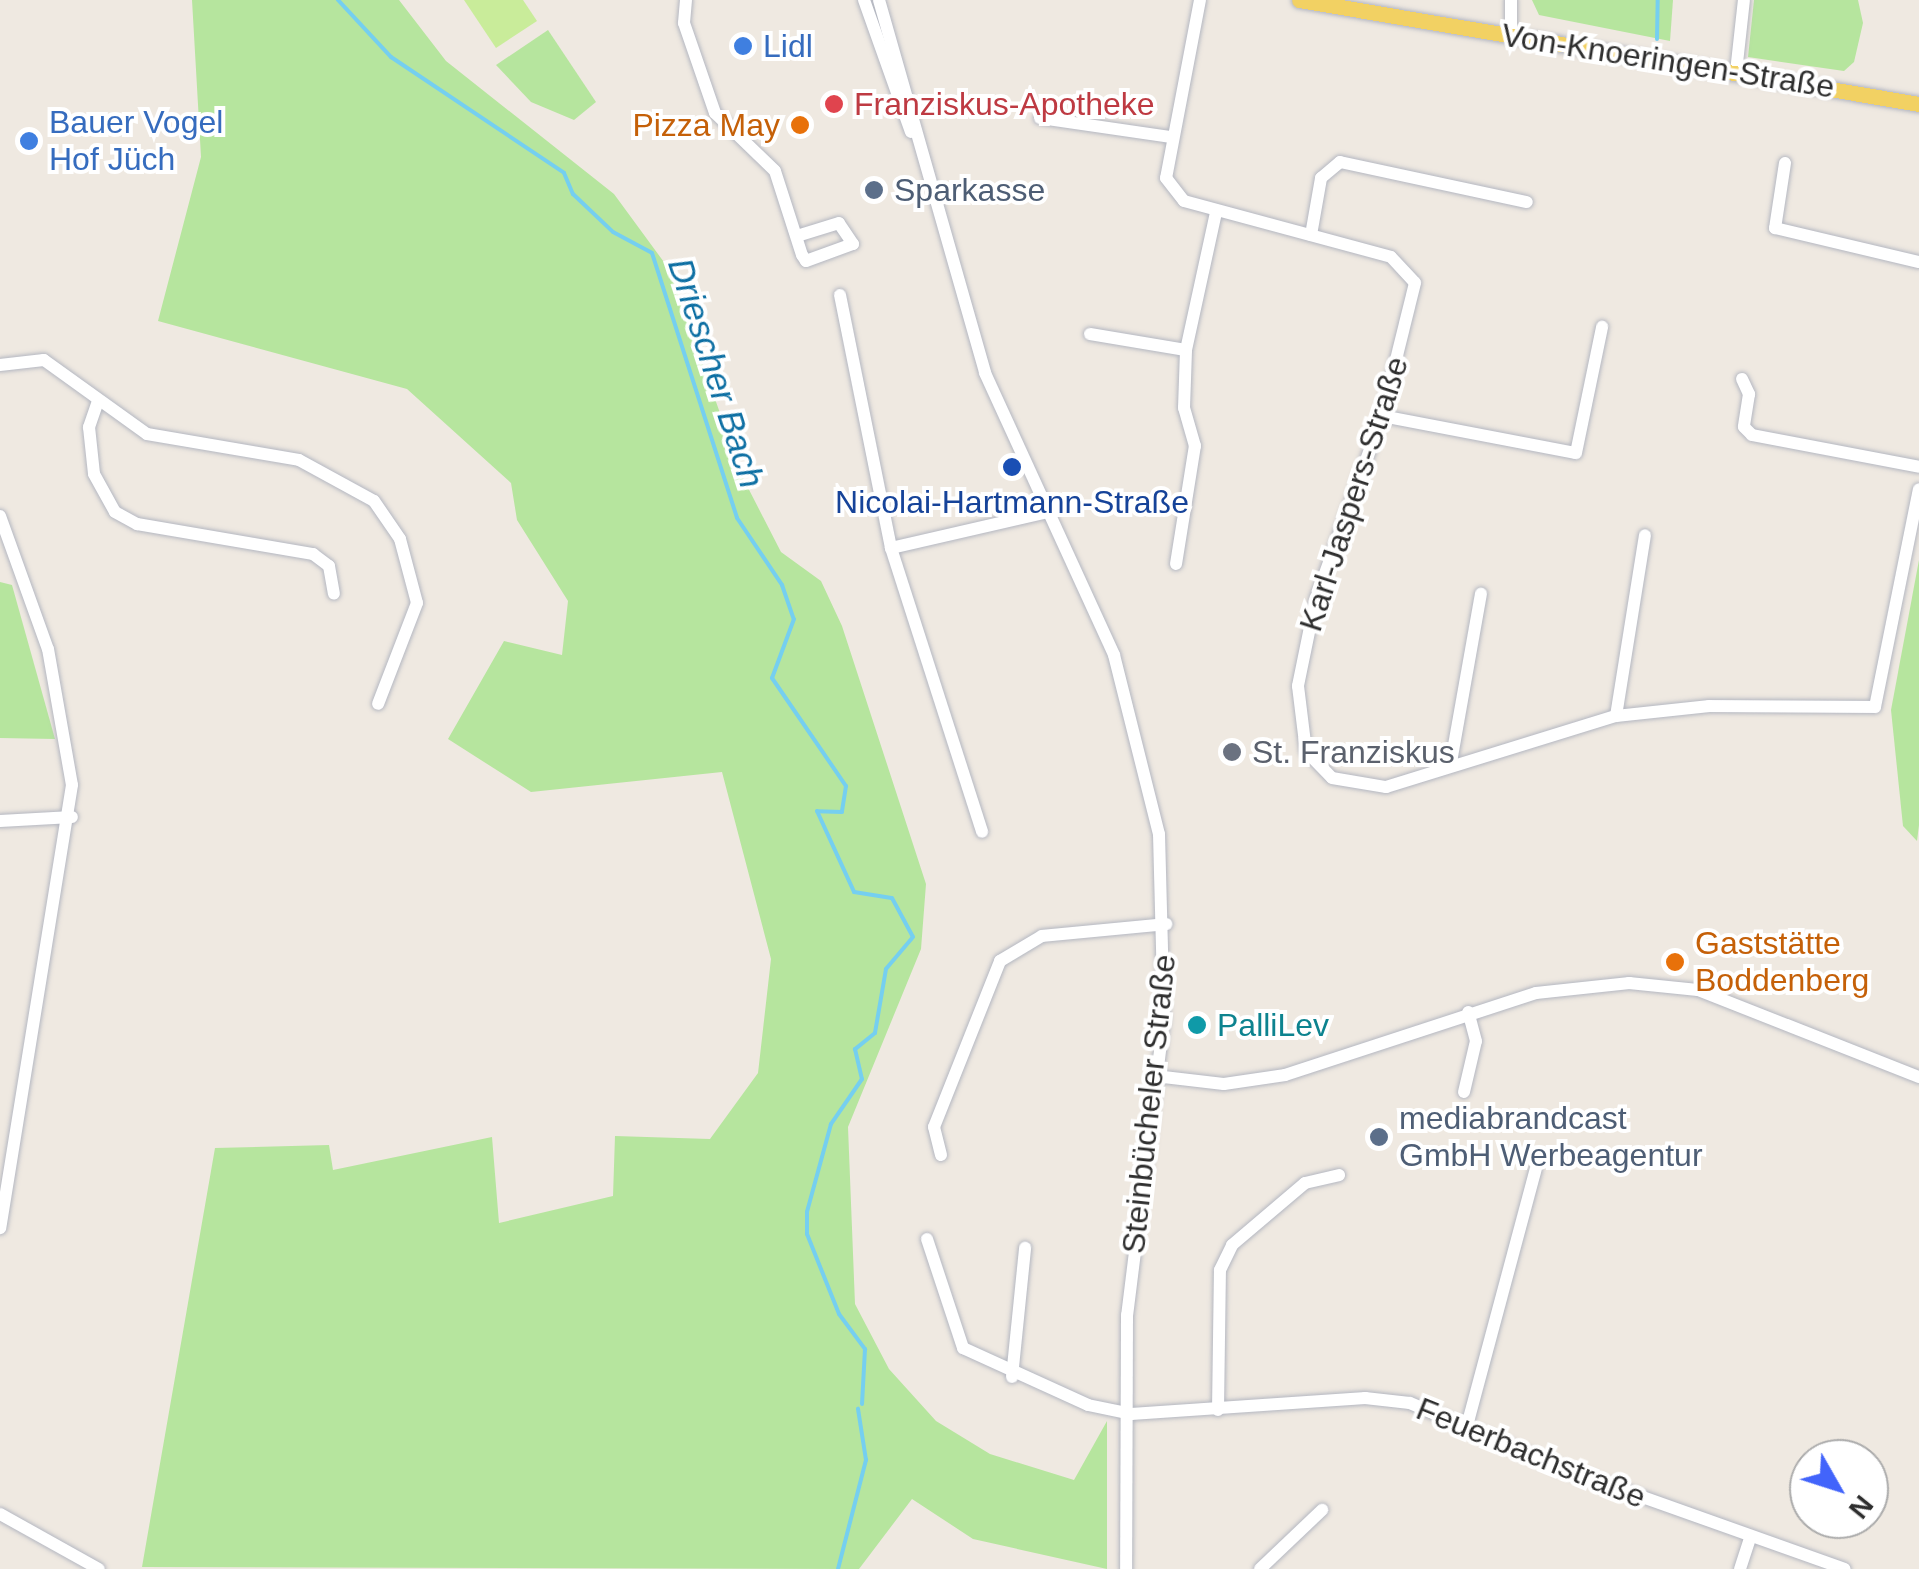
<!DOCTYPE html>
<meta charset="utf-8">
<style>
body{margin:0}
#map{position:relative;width:1919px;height:1569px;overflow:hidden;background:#efe9e1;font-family:Helvetica,sans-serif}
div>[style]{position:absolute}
.green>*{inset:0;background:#b6e59e}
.pitch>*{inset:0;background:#c9ec9a}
.stream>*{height:4px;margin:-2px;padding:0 2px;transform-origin:2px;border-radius:2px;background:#75cff0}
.roads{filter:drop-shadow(0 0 2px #b4b7c1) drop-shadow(0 0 2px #b4b7c1)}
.minor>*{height:12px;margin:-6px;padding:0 6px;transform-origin:6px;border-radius:6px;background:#fff}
.major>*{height:15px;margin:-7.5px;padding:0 7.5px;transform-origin:7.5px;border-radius:7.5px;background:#f2d163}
.dots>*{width:28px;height:28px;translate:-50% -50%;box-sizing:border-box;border:5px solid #fff;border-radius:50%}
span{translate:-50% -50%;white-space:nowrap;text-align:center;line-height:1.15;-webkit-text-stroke:8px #fff;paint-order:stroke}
.shop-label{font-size:32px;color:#366cbe}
.left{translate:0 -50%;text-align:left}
.street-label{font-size:32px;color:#2e2e2e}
.health-label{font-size:32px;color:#be3a42}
.food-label{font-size:32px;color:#c56008}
.right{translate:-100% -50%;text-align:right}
.service-label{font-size:32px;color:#4e5e75}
.transit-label{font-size:32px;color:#164399}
.worship-label{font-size:32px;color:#5b616d}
.culture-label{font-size:32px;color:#0d838f}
.water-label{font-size:35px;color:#0d6fa3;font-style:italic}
.north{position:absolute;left:1789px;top:1439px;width:100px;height:100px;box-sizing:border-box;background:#fff;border:2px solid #ababab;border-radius:50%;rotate:129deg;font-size:28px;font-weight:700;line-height:40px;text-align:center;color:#2e2e2e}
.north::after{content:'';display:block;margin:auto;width:35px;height:45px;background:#4264fb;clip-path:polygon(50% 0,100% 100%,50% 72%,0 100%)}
</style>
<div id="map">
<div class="green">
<i style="clip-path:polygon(192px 0,399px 0,446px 61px,614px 194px,669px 269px,743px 478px,781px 552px,821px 581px,842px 626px,926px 884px,921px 949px,848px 1127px,855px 1304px,889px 1369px,936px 1421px,990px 1454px,1074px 1480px,1107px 1421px,1107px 1569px,973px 1539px,912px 1499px,859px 1569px,142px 1567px,215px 1148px,329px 1145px,333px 1170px,492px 1137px,499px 1223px,613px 1196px,615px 1136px,710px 1139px,758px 1073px,771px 959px,722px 772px,531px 792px,448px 739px,504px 641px,562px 655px,568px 601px,517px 520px,511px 483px,407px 389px,158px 321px,201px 157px)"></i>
<i style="clip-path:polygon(1532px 0,1673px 0,1670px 41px,1539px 15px)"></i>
<i style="clip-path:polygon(1754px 0,1858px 0,1863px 23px,1854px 62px,1844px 71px,1748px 57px)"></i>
<i style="clip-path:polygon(548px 30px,596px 102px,574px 120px,531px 102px,496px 65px)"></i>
<i style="clip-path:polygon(1919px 560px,1919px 825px,1917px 841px,1903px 826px,1891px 710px)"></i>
<i style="clip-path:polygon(0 582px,12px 585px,55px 739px,0 738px)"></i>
</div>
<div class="pitch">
<i style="clip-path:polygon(464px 0,523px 0,537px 21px,496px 48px)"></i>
</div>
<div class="stream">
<i style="left:338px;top:0;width:78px;rotate:47.1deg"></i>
<i style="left:391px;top:57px;width:208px;rotate:33.8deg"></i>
<i style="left:564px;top:173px;width:23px;rotate:67deg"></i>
<i style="left:573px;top:194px;width:55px;rotate:43.5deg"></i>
<i style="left:613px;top:232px;width:44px;rotate:28.3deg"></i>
<i style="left:652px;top:253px;width:278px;rotate:72.2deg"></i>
<i style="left:737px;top:518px;width:81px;rotate:56.1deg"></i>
<i style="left:782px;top:585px;width:36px;rotate:71deg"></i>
<i style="left:794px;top:619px;width:63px;rotate:110.4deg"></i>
<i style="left:772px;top:678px;width:131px;rotate:55.6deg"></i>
<i style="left:846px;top:786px;width:26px;rotate:99deg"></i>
<i style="left:842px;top:812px;width:25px;rotate:-178deg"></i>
<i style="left:817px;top:811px;width:89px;rotate:65.4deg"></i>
<i style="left:854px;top:892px;width:38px;rotate:9deg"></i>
<i style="left:892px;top:898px;width:44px;rotate:61.7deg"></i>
<i style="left:913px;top:937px;width:42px;rotate:130.2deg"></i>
<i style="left:886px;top:969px;width:65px;rotate:99.8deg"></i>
<i style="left:875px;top:1033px;width:26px;rotate:141deg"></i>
<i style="left:855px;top:1049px;width:31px;rotate:77deg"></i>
<i style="left:862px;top:1079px;width:55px;rotate:124.6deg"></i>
<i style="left:831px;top:1124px;width:91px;rotate:105.3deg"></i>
<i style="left:807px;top:1212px;width:22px;rotate:90deg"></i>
<i style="left:807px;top:1234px;width:86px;rotate:68.2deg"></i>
<i style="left:839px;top:1314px;width:44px;rotate:53.4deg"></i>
<i style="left:865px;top:1349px;width:55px;rotate:93.1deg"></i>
<i style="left:1657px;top:39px;width:39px;rotate:-89deg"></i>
<i style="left:838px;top:1569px;width:113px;rotate:-75.6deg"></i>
<i style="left:866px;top:1460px;width:52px;rotate:-98.9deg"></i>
</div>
<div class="roads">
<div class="minor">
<i style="left:686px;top:0;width:23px;rotate:95deg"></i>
<i style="left:684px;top:23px;width:95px;rotate:71deg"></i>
<i style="left:715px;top:113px;width:83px;rotate:44deg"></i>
<i style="left:775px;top:171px;width:88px;rotate:72.2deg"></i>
<i style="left:802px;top:255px;width:7px;rotate:56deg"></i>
<i style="left:806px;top:261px;width:50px;rotate:-19.9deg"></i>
<i style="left:853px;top:244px;width:25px;rotate:-124deg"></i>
<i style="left:839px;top:223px;width:44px;rotate:162.8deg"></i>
<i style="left:864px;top:0;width:140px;rotate:70.4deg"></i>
<i style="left:879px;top:0;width:388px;rotate:74.1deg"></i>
<i style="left:985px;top:373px;width:310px;rotate:65.4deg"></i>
<i style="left:1114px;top:655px;width:185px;rotate:75.9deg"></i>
<i style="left:1159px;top:834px;width:185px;rotate:88.5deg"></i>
<i style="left:1164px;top:1019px;width:298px;rotate:97.1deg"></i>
<i style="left:1127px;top:1315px;width:254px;rotate:90.2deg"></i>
<i style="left:1200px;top:0;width:181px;rotate:100.8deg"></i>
<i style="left:1166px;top:178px;width:29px;rotate:52deg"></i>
<i style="left:1184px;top:201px;width:214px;rotate:15.1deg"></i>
<i style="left:1391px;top:257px;width:35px;rotate:47deg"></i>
<i style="left:1415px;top:283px;width:137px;rotate:103.9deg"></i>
<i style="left:1382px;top:416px;width:194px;rotate:109.9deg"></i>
<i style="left:1316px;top:598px;width:90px;rotate:101.6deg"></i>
<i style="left:1298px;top:686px;width:65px;rotate:83deg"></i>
<i style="left:1306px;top:751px;width:37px;rotate:46deg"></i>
<i style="left:1332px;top:778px;width:55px;rotate:9.5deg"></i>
<i style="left:1386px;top:787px;width:241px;rotate:-17.2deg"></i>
<i style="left:1616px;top:716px;width:94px;rotate:-6.1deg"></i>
<i style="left:1709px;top:706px;width:166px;rotate:0.3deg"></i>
<i style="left:1875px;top:707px;width:222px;rotate:-78.6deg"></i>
<i style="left:1511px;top:36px;width:36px;rotate:-90deg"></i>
<i style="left:1736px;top:72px;width:72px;rotate:-83.7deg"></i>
<i style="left:1040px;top:118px;width:132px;rotate:8.3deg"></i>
<i style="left:1785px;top:163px;width:66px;rotate:98.7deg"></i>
<i style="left:1775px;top:228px;width:148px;rotate:13.3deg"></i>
<i style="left:1311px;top:235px;width:58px;rotate:-80deg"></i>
<i style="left:1321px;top:178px;width:25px;rotate:-40deg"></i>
<i style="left:1340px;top:162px;width:191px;rotate:12.1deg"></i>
<i style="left:840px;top:295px;width:258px;rotate:78.6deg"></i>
<i style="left:891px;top:548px;width:161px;rotate:-12.9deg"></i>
<i style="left:1090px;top:334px;width:97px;rotate:9.5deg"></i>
<i style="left:0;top:365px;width:44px;rotate:-6.5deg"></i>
<i style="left:44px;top:360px;width:127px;rotate:35.7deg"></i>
<i style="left:147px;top:434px;width:154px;rotate:9.7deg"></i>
<i style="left:299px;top:460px;width:85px;rotate:28.7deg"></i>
<i style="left:374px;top:501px;width:46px;rotate:55.6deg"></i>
<i style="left:400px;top:539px;width:66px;rotate:75.1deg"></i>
<i style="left:417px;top:603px;width:108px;rotate:111.1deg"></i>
<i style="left:1742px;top:379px;width:17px;rotate:65deg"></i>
<i style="left:1749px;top:394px;width:33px;rotate:99deg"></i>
<i style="left:1744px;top:427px;width:11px;rotate:45deg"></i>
<i style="left:1752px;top:435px;width:170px;rotate:10.8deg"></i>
<i style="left:98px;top:401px;width:28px;rotate:109deg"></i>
<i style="left:89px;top:427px;width:47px;rotate:83.9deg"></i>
<i style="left:94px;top:474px;width:43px;rotate:61.1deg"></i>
<i style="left:115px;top:512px;width:25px;rotate:29deg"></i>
<i style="left:137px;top:524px;width:179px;rotate:9.7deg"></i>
<i style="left:313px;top:554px;width:20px;rotate:37deg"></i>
<i style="left:329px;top:566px;width:28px;rotate:80deg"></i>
<i style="left:1382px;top:416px;width:197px;rotate:10.8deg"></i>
<i style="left:1576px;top:453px;width:129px;rotate:-78.3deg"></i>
<i style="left:0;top:516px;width:141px;rotate:70.2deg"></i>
<i style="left:48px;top:649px;width:138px;rotate:80deg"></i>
<i style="left:72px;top:785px;width:449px;rotate:99.2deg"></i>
<i style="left:891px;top:548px;width:298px;rotate:72.2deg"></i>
<i style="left:1176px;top:564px;width:120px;rotate:-80.9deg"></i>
<i style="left:1195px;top:446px;width:40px;rotate:-106deg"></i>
<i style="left:1184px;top:408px;width:58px;rotate:-88deg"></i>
<i style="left:1186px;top:350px;width:141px;rotate:-77.7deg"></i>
<i style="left:1616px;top:716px;width:183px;rotate:-80.9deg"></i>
<i style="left:1451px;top:762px;width:171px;rotate:-79.9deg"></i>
<i style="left:0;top:821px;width:72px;rotate:-3.2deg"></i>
<i style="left:1155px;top:1076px;width:69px;rotate:6.6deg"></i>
<i style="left:1224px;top:1084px;width:62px;rotate:-8.4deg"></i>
<i style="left:1285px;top:1075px;width:264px;rotate:-18.1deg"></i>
<i style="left:1536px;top:993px;width:94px;rotate:-6.1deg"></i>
<i style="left:1629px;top:983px;width:69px;rotate:5.8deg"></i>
<i style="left:1698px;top:990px;width:238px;rotate:21.5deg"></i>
<i style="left:1464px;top:1092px;width:52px;rotate:-76.8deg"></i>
<i style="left:1476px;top:1041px;width:30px;rotate:-105deg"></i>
<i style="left:941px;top:1155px;width:29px;rotate:-104deg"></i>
<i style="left:934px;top:1127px;width:179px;rotate:-68.3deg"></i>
<i style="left:1000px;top:961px;width:49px;rotate:-30.8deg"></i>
<i style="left:1042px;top:936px;width:125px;rotate:-5.5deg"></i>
<i style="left:927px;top:1239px;width:115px;rotate:71.7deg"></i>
<i style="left:963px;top:1348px;width:137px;rotate:24.5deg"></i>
<i style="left:1088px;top:1405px;width:44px;rotate:11.8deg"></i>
<i style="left:1131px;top:1414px;width:235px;rotate:-3.9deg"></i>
<i style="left:1365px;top:1398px;width:45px;rotate:6.3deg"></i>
<i style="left:1410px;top:1403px;width:164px;rotate:23.3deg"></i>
<i style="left:1561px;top:1468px;width:301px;rotate:19.6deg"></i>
<i style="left:1012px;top:1377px;width:130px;rotate:-84.2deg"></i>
<i style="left:1218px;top:1410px;width:140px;rotate:-89.2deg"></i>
<i style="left:1220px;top:1270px;width:28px;rotate:-64deg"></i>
<i style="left:1232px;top:1245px;width:96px;rotate:-40.3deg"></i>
<i style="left:1305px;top:1183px;width:35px;rotate:-13deg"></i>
<i style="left:1468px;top:1422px;width:262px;rotate:-75deg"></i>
<i style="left:0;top:1514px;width:113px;rotate:29.1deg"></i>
<i style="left:1260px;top:1569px;width:86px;rotate:-43.6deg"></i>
<i style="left:1740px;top:1569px;width:32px;rotate:-72deg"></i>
</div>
<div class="major">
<i style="left:1299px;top:0;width:629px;rotate:9.52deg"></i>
</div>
</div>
<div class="dots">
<i style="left:743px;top:46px;background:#3f7fe0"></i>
<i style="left:834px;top:104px;background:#e0444e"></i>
<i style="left:800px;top:125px;background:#e8710a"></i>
<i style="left:29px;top:141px;background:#3f7fe0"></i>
<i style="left:874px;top:190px;background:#5c6f8a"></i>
<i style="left:1012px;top:467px;background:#1a4fb4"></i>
<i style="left:1232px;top:752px;background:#6b7280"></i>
<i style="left:1675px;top:962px;background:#e8710a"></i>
<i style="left:1197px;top:1025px;background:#0f9aa8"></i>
<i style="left:1379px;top:1137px;background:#5c6f8a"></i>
</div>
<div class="shop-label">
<span class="left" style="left:763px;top:46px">Lidl</span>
<span class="left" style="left:49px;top:141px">Bauer Vogel<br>Hof Jüch</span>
</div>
<div class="street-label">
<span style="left:1668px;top:61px;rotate:9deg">Von-Knoeringen-Straße</span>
<span style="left:1354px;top:494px;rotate:-72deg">Karl-Jaspers-Straße</span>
<span style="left:1149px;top:1104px;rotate:-84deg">Steinbücheler Straße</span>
<span style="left:1531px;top:1453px;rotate:22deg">Feuerbachstraße</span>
</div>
<div class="health-label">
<span class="left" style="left:854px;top:104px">Franziskus-Apotheke</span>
</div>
<div class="food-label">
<span class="right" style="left:780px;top:125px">Pizza May</span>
<span class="left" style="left:1695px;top:962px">Gaststätte<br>Boddenberg</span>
</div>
<div class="service-label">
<span class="left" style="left:894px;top:190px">Sparkasse</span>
<span class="left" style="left:1399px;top:1137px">mediabrandcast<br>GmbH Werbeagentur</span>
</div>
<div class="transit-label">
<span style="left:1012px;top:502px">Nicolai-Hartmann-Straße</span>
</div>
<div class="worship-label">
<span class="left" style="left:1252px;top:752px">St. Franziskus</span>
</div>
<div class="culture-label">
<span class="left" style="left:1217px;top:1025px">PalliLev</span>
</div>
<div class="water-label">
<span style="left:716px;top:373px;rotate:72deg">Driescher Bach</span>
</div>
<div class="north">N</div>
</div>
